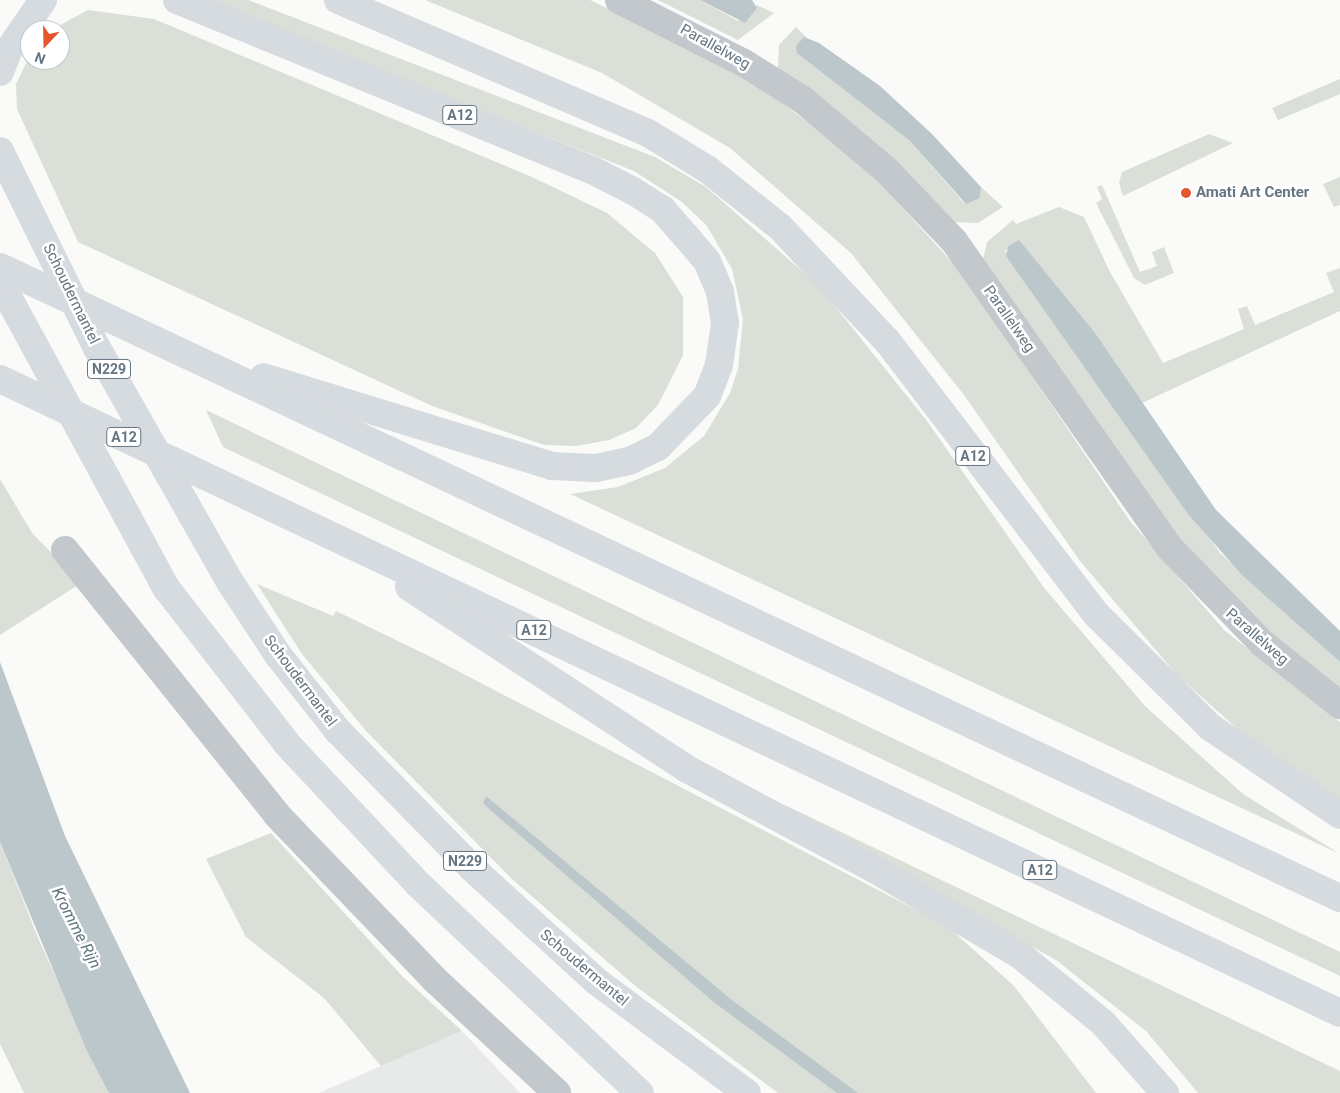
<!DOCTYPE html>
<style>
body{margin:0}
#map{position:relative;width:1340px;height:1093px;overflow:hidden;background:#fafaf8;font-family:Roboto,sans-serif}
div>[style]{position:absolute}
.built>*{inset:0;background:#e8e9e9}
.green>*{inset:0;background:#dadfd7}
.water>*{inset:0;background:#bbc7cb}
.street>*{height:28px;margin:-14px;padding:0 14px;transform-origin:14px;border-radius:14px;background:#c3c8cc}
.primary>*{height:28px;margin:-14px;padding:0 14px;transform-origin:14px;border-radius:14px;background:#d6dbdf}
.highway>*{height:28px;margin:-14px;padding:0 14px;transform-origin:14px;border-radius:14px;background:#d6dbdf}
.dots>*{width:14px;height:14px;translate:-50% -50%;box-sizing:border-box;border:2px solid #fff;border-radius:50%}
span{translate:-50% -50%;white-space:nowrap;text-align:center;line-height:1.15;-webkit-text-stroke:5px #fff;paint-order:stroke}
.shield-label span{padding:1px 4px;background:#fff;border:1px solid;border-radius:4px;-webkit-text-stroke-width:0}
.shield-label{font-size:14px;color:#657683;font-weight:700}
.street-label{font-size:15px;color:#657683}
.poi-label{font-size:15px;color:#657683;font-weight:700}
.left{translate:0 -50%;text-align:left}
.water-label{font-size:16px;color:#60757c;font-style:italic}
.north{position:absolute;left:20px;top:20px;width:50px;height:50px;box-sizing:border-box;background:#fff;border:1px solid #c1c8cd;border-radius:50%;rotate:201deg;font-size:14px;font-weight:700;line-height:20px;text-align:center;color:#657683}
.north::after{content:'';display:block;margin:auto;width:18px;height:22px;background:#e4572e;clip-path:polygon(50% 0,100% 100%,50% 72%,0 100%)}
</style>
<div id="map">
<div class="built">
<i style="clip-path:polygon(462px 1031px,520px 1093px,319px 1093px,381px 1066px)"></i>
</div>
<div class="green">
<i style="clip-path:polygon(203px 0,248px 0,655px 157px,706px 187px,818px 285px,927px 421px,1045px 589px,1145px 706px,1243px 794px,1340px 854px,570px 494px,618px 487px,665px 468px,704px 436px,730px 393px,738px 369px,743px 319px,732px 269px,707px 226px,682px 202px,634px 171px)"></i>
<i style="clip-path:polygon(425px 0,590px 0,722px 64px,785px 105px,863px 165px,962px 273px,1130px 521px,1224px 630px,1340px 722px,1340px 798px,1270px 758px,1177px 675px,1080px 561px,964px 395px,851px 253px,730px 148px,602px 73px)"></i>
<i style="clip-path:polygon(658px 0,700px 0,738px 21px,757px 5px,774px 13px,738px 40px)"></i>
<i style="clip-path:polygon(88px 10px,154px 19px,532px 177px,607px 213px,655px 253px,683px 297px,683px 355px,658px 405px,636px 428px,609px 440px,576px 446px,544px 445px,432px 406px,78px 242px,17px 109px,16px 84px,30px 55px,30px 60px,60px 60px,60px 30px,51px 30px)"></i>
<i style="clip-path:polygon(796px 27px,807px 38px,801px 40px,837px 82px,909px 140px,964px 203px,980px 198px,981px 187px,1003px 207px,978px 223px,954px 222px,863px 132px,778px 69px,779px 45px)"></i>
<i style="clip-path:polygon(1340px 79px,1340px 94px,1278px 120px,1272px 108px)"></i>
<i style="clip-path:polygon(1209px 134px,1233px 143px,1123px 196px,1119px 183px,1122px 172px)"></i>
<i style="clip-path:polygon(1340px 177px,1340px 205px,1334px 207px,1323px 184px)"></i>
<i style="clip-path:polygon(1102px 185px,1140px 272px,1157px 266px,1152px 252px,1164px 247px,1174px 273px,1145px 285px,1134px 278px,1096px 203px,1102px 199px,1097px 187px)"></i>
<i style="clip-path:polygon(1059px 207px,1084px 217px,1110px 272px,1163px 363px,1244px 329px,1238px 309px,1247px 306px,1255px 325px,1334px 292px,1326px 273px,1340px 268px,1340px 311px,1140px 404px,1127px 381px,1011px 245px,1005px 251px,1220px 553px,1340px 662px,1340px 690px,1274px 638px,1161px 518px,983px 259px,987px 242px,1013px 220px,1016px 224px)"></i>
<i style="clip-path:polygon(206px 410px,1340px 952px,1340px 976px,223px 447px)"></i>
<i style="clip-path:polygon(0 479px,32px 533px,81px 583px,0 635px)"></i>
<i style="clip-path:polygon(257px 584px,333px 616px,336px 611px,433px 658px,947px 926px,1014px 986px,1096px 1093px,778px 1093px,633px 984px,512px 879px,367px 732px,302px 654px)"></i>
<i style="clip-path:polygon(787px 806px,1340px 1071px,1340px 1093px,1198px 1093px,1146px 1031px,1056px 960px,783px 808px)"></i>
<i style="clip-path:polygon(271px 833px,402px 976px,462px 1031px,381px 1066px,324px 998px,246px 937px,206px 859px)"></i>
<i style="clip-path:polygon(0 842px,38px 938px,109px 1093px,24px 1093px,0 1044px)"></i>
</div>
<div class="water">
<i style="clip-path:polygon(700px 0,752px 0,757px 8px,745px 23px)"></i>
<i style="clip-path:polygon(804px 37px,819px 43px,880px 86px,932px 134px,981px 187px,980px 198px,966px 204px,909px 140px,797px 53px,796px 46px)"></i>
<i style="clip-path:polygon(1019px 240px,1095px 333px,1216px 510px,1340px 631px,1340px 662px,1242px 575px,1188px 514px,1006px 256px,1008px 246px)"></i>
<i style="clip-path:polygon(0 662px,65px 836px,190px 1093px,109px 1093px,87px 1051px,0 842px)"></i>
<i style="clip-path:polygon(486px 796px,733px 1001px,858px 1093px,837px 1093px,715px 1003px,489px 809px,483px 803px)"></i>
</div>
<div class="street">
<i style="left:619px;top:0;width:140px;rotate:26.7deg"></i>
<i style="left:744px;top:63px;width:70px;rotate:32.1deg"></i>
<i style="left:803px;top:100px;width:109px;rotate:40.1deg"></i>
<i style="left:886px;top:170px;width:98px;rotate:46.2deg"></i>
<i style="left:954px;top:241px;width:374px;rotate:54.9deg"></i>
<i style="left:1169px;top:547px;width:134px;rotate:45.9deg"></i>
<i style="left:1262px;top:643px;width:100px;rotate:38.5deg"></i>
<i style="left:65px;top:550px;width:339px;rotate:51.3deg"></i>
<i style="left:277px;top:815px;width:227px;rotate:46.2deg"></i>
<i style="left:434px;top:979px;width:168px;rotate:42.8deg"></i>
</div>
<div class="primary">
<i style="left:0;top:151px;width:220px;rotate:63.8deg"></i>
<i style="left:97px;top:348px;width:269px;rotate:60.4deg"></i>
<i style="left:230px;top:582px;width:87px;rotate:56.7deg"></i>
<i style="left:278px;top:655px;width:97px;rotate:51.7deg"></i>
<i style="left:338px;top:731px;width:193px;rotate:45.6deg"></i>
<i style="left:473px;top:869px;width:166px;rotate:42.3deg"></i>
<i style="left:596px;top:981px;width:188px;rotate:36.6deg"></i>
<i style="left:0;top:282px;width:349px;rotate:61.5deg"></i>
<i style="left:167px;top:589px;width:197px;rotate:52.2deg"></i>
<i style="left:288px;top:745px;width:190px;rotate:46.9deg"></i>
<i style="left:418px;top:884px;width:305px;rotate:43.3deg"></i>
</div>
<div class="highway">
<i style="left:177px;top:0;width:448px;rotate:22.3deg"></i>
<i style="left:592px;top:170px;width:46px;rotate:27.1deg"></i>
<i style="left:633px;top:191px;width:34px;rotate:32deg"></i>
<i style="left:662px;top:209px;width:35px;rotate:49deg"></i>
<i style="left:685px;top:235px;width:34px;rotate:50deg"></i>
<i style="left:707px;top:261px;width:34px;rotate:67deg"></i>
<i style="left:720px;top:292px;width:31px;rotate:81deg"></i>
<i style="left:725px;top:323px;width:42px;rotate:98.1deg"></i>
<i style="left:719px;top:365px;width:33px;rotate:111deg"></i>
<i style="left:707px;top:396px;width:71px;rotate:133.9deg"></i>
<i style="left:658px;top:447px;width:32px;rotate:154deg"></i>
<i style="left:629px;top:461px;width:35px;rotate:168deg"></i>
<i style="left:595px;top:468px;width:43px;rotate:-177.3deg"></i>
<i style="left:552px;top:466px;width:302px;rotate:-162.9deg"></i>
<i style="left:338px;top:0;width:337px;rotate:23.2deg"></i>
<i style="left:648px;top:133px;width:69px;rotate:31.4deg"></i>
<i style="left:707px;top:169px;width:93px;rotate:38.5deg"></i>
<i style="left:780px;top:227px;width:158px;rotate:46.8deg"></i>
<i style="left:888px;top:342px;width:344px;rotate:52.6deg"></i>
<i style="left:1097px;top:615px;width:159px;rotate:44.7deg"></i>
<i style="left:1210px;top:727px;width:157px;rotate:34.1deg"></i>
<i style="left:0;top:72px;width:22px;rotate:-69deg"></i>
<i style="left:8px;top:51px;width:62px;rotate:-55.5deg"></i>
<i style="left:0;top:267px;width:1481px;rotate:25.22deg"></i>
<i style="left:0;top:379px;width:1482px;rotate:25.32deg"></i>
<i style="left:409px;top:587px;width:332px;rotate:33.2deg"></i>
<i style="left:687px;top:769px;width:214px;rotate:28.1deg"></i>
<i style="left:876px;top:870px;width:167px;rotate:30.6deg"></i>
<i style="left:1020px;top:955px;width:107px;rotate:39.3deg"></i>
<i style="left:1103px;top:1023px;width:94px;rotate:48.5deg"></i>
</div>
<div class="dots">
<i style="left:1186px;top:193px;background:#e4572e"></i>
</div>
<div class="shield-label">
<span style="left:460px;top:115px">A12</span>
<span style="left:109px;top:369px">N229</span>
<span style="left:124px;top:437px">A12</span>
<span style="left:973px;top:456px">A12</span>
<span style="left:534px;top:630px">A12</span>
<span style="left:465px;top:861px">N229</span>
<span style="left:1040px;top:870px">A12</span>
</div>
<div class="street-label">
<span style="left:715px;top:47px;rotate:29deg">Parallelweg</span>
<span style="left:71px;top:294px;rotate:64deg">Schoudermantel</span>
<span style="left:1009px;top:319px;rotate:55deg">Parallelweg</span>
<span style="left:1257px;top:637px;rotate:41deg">Parallelweg</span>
<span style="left:300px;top:681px;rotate:53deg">Schoudermantel</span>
<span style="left:584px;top:968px;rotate:40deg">Schoudermantel</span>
</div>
<div class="poi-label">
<span class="left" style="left:1196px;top:193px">Amati Art Center</span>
</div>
<div class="water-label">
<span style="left:76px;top:928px;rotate:63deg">Kromme Rijn</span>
</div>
<div class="north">N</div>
</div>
